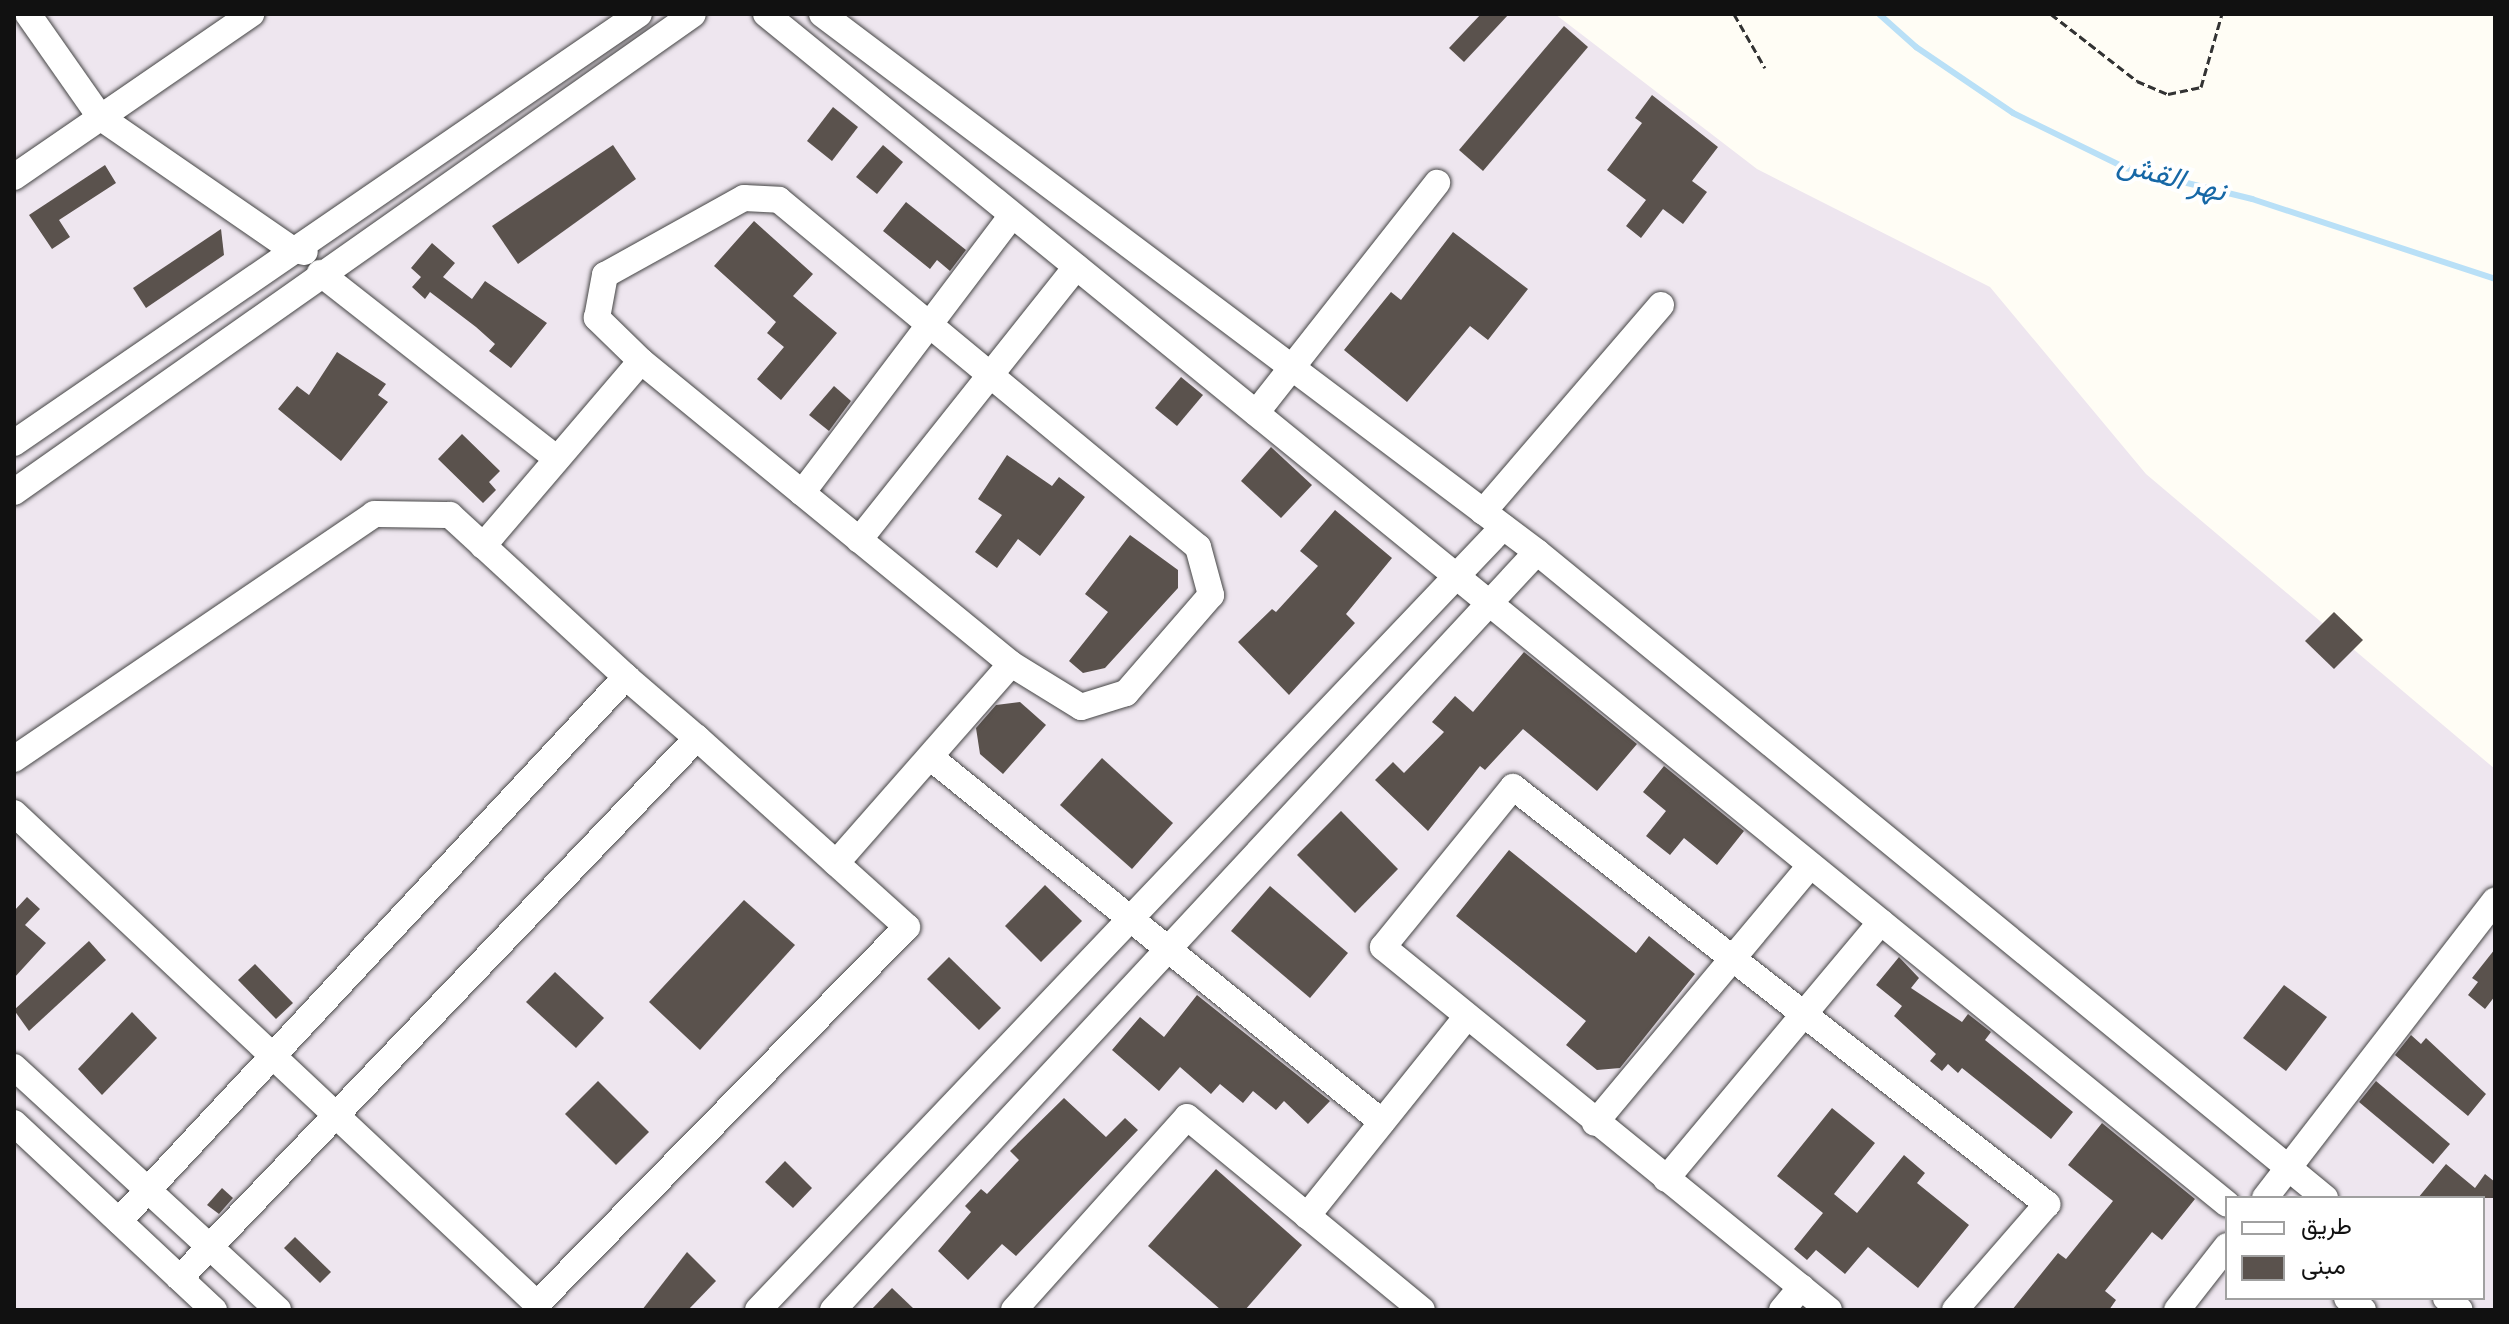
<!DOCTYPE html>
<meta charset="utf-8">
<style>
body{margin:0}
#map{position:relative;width:2509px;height:1324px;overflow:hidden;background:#fffdf5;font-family:"Libre Baskerville",Vazirmatn,serif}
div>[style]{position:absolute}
.industrial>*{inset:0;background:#eee6ef}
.stream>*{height:6px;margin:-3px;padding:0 3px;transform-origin:3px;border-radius:3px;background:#b9e0f7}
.building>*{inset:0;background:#5a524d}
.path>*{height:3px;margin-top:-1.5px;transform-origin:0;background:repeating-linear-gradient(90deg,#333 0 8px,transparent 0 12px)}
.roads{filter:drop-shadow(0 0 2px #444) drop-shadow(0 0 2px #444)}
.minor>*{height:26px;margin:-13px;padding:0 13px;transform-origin:13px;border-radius:13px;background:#fff}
span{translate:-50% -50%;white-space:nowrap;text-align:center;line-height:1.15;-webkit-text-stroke:8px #fff;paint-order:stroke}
.water-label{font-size:30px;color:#1768a6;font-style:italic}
.frame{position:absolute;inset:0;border:16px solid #111;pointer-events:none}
.legend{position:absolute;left:2225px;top:1196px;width:260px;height:104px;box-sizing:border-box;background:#fff;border:2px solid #a0a0a0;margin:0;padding:10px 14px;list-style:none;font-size:24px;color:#111}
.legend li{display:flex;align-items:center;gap:16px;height:40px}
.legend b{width:40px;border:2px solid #a0a0a0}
</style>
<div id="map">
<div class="industrial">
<i style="clip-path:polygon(evenodd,14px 14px,1555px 14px,1757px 169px,1990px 287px,2146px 474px,2495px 769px,2495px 1310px,14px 1310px,14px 14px,2227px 1198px,2483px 1198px,2483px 1298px,2227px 1298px,2227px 1198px)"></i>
</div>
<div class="stream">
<i style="left:1879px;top:14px;width:50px;rotate:41.7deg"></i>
<i style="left:1916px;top:47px;width:117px;rotate:34.2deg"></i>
<i style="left:2013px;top:113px;width:126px;rotate:26deg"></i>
<i style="left:2126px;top:168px;width:130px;rotate:13.8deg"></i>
<i style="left:2252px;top:199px;width:256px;rotate:18.2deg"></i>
</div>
<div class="building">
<i style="clip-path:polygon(1481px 14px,1509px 14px,1464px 62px,1449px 48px)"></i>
<i style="clip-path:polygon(1564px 26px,1588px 47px,1483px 171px,1459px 150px)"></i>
<i style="clip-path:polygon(1652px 95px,1718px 147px,1692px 181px,1707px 192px,1683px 224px,1663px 209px,1641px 238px,1626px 226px,1646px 200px,1607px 170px,1642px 123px,1635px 118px)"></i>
<i style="clip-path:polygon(833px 107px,858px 127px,832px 161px,807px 141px)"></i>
<i style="clip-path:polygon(613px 145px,636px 179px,518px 264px,492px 226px)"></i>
<i style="clip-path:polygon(883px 145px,903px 162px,877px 194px,856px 177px)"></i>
<i style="clip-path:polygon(105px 165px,116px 183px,59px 220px,70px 237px,52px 249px,29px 215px)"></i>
<i style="clip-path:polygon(906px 202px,966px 250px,950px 271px,937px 260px,930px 269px,883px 231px)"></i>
<i style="clip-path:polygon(754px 221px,813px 274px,793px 296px,837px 333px,781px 400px,757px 379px,784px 347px,767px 333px,776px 322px,714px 266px)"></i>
<i style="clip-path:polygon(221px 229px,224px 255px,146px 308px,133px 288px)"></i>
<i style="clip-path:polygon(1453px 232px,1528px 289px,1488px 340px,1470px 326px,1407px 402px,1344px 350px,1391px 292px,1401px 300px)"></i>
<i style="clip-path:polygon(432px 243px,455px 263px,443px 277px,472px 299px,485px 281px,547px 323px,511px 368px,489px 351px,495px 344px,476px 327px,430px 292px,425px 299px,412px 287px,421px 277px,411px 268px)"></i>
<i style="clip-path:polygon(337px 352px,386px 384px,378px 395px,388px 402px,341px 461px,278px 409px,297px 386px,309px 395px)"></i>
<i style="clip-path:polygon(1181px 377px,1203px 395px,1177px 426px,1155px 408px)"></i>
<i style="clip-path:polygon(834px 386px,851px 401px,829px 431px,809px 415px)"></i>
<i style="clip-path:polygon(462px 434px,500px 471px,489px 482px,496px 490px,483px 503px,438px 459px)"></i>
<i style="clip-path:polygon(1271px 447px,1312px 485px,1281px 518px,1241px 481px)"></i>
<i style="clip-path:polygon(1007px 455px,1052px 486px,1059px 477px,1085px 497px,1040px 556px,1018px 539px,997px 568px,975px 552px,1002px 515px,978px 499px)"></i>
<i style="clip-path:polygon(1335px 510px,1392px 558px,1346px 614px,1355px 623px,1289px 695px,1238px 642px,1272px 609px,1276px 612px,1318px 566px,1300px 551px)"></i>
<i style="clip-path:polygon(1130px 535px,1178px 570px,1178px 588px,1105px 668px,1083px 673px,1069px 661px,1108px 612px,1085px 594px)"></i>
<i style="clip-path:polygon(2334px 612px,2363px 640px,2334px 669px,2305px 641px)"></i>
<i style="clip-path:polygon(1524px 652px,1637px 744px,1597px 791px,1523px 729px,1485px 770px,1480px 766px,1428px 831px,1375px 780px,1393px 762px,1404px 773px,1444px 732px,1432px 722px,1455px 696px,1473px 712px)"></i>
<i style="clip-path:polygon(1020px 702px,1046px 725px,1003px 774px,980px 754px,976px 728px,996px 705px)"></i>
<i style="clip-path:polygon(1102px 758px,1173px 823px,1132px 869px,1060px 805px)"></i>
<i style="clip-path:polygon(1664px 766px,1744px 831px,1717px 865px,1684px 838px,1670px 855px,1646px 836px,1666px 811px,1643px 792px)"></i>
<i style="clip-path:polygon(1341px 811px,1398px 869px,1355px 913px,1297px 855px)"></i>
<i style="clip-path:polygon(1509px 850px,1636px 953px,1649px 936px,1695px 974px,1620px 1068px,1597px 1070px,1566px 1045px,1586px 1021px,1456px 916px)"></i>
<i style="clip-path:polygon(1045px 885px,1082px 921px,1041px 962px,1005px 926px)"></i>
<i style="clip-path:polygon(1270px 886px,1348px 953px,1310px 998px,1231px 931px)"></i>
<i style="clip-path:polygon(27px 897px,40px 909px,25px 925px,46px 943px,14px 978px,14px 911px)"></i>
<i style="clip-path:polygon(744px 900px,795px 945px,700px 1050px,649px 1002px)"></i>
<i style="clip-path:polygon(89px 941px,106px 960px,29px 1031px,14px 1010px)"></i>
<i style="clip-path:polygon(2495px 949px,2495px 996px,2485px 1009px,2468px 995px,2478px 982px,2472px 978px)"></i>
<i style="clip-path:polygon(949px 957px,1001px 1008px,979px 1030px,927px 979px)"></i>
<i style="clip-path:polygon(1899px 957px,1919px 978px,1911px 988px,1962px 1022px,1968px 1014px,1991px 1032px,1985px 1040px,2073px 1112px,2051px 1139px,1962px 1068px,1958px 1073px,1948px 1064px,1942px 1071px,1930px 1061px,1936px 1054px,1894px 1016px,1902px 1006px,1876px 985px)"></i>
<i style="clip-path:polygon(255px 964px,293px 1003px,276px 1019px,238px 980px)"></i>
<i style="clip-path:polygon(555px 972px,604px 1018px,576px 1048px,526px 1002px)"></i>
<i style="clip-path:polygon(2284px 985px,2327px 1017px,2286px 1071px,2243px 1038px)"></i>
<i style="clip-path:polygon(1197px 995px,1330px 1101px,1308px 1124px,1284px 1101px,1276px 1110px,1253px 1091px,1243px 1103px,1220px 1084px,1211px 1094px,1180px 1067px,1159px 1091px,1112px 1050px,1140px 1017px,1164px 1037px)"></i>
<i style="clip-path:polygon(132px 1012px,157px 1038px,102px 1095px,78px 1069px)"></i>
<i style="clip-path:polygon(2411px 1035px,2421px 1044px,2426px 1038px,2486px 1094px,2468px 1116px,2395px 1055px)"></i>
<i style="clip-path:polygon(598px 1081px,649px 1132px,616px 1165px,565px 1114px)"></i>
<i style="clip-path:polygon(2376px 1081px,2450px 1144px,2433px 1164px,2359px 1102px)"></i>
<i style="clip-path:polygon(1064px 1098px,1106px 1137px,1125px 1118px,1138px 1130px,1016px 1256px,1002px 1244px,968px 1280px,938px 1251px,971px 1212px,965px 1206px,981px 1189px,987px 1194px,1019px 1160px,1010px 1151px)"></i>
<i style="clip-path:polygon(1832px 1108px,1875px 1143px,1834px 1194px,1857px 1213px,1904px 1155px,1925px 1173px,1917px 1183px,1969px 1225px,1918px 1288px,1868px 1247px,1845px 1274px,1816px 1250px,1807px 1260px,1794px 1249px,1823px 1213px,1777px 1176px)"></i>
<i style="clip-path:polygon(2102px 1123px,2195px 1199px,2162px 1240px,2152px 1232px,2105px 1291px,2116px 1300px,2109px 1310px,2012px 1310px,2058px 1253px,2066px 1259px,2113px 1201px,2068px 1165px)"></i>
<i style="clip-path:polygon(785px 1161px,812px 1188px,793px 1208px,765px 1182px)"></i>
<i style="clip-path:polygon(2446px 1164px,2475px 1188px,2485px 1174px,2495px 1182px,2495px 1198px,2418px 1198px)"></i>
<i style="clip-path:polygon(1216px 1169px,1302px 1245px,1245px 1310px,1221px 1310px,1148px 1246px)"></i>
<i style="clip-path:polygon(222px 1188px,233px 1198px,219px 1214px,207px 1205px)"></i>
<i style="clip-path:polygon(295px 1237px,331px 1272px,320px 1283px,284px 1248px)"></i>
<i style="clip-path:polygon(687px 1252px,716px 1281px,688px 1310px,642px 1310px)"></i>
<i style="clip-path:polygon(892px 1288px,915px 1310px,871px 1310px)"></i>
</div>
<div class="path">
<i style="left:1734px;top:14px;width:62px;rotate:60.1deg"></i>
<i style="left:2051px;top:14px;width:109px;rotate:37.9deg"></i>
<i style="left:2137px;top:81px;width:34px;rotate:23deg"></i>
<i style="left:2168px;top:94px;width:34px;rotate:-12deg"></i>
<i style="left:2201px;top:87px;width:76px;rotate:-74deg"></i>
</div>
<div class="roads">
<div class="minor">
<i style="left:28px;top:14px;width:126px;rotate:55deg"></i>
<i style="left:100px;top:117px;width:232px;rotate:34.6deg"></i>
<i style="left:291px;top:249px;width:14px;rotate:12deg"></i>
<i style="left:766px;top:14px;width:1884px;rotate:39.16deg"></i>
<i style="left:822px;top:14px;width:895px;rotate:36.96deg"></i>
<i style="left:1537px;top:552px;width:1019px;rotate:39.34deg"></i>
<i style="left:14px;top:177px;width:288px;rotate:-34.5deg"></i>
<i style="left:320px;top:273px;width:301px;rotate:38.1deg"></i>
<i style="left:641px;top:361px;width:62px;rotate:-135.7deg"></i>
<i style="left:597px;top:318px;width:44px;rotate:-79.5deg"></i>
<i style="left:605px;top:275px;width:159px;rotate:-29deg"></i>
<i style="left:744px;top:198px;width:35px;rotate:3deg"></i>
<i style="left:779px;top:200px;width:544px;rotate:39.63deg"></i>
<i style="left:1198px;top:547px;width:50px;rotate:74.8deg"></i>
<i style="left:1211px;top:595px;width:130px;rotate:130.9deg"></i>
<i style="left:1126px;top:693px;width:47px;rotate:162.7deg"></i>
<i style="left:1081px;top:707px;width:82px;rotate:-148.4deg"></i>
<i style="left:1256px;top:413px;width:293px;rotate:-51.8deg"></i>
<i style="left:14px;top:443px;width:758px;rotate:-34.47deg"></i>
<i style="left:14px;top:492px;width:830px;rotate:-35.14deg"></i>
<i style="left:802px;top:493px;width:348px;rotate:-52.9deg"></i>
<i style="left:1483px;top:512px;width:273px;rotate:-49.3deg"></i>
<i style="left:859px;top:540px;width:349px;rotate:-51.5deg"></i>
<i style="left:483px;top:546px;width:243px;rotate:-49.5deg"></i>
<i style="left:641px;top:361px;width:478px;rotate:39.3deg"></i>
<i style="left:1011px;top:664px;width:265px;rotate:131.3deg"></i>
<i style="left:930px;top:757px;width:581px;rotate:38.92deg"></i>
<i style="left:14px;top:759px;width:435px;rotate:-34.2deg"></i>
<i style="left:374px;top:514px;width:76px;rotate:0.8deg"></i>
<i style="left:450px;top:515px;width:239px;rotate:42.6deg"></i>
<i style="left:14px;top:813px;width:717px;rotate:43.19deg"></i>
<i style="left:537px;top:1304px;width:528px;rotate:-45.54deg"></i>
<i style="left:907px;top:927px;width:283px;rotate:-138deg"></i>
<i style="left:14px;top:1067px;width:359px;rotate:42.6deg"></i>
<i style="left:14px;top:1123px;width:274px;rotate:43.1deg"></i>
<i style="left:1595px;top:1123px;width:336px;rotate:-50.1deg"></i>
<i style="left:1666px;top:1179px;width:335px;rotate:-50.1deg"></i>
<i style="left:2265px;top:1198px;width:376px;rotate:-52.3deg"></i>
<i style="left:1307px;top:1216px;width:253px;rotate:-51.3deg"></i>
<i style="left:119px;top:1221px;width:744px;rotate:-47.02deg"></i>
<i style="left:626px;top:677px;width:94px;rotate:40.7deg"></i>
<i style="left:697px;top:738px;width:748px;rotate:133.75deg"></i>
<i style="left:2347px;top:1298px;width:20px;rotate:37deg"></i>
<i style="left:2446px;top:1298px;width:18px;rotate:41deg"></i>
<i style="left:758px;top:1310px;width:1081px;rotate:-46.42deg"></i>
<i style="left:833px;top:1310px;width:1034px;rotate:-47.12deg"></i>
<i style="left:1014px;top:1310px;width:259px;rotate:-48.1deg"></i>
<i style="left:1187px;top:1117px;width:304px;rotate:39.4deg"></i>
<i style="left:1782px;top:1310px;width:30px;rotate:-50deg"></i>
<i style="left:1829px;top:1310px;width:575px;rotate:-140.86deg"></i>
<i style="left:1383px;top:947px;width:206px;rotate:-50.9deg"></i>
<i style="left:1513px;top:787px;width:678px;rotate:37.99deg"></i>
<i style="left:2047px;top:1204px;width:140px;rotate:131deg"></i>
<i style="left:2177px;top:1310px;width:81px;rotate:-52deg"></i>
</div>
</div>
<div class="water-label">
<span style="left:2172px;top:177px;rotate:16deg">نهر القش</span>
</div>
<div class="frame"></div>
<ul class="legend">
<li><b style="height:10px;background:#fff"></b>طريق</li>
<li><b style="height:22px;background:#5a524d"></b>مبنى</li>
</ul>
</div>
